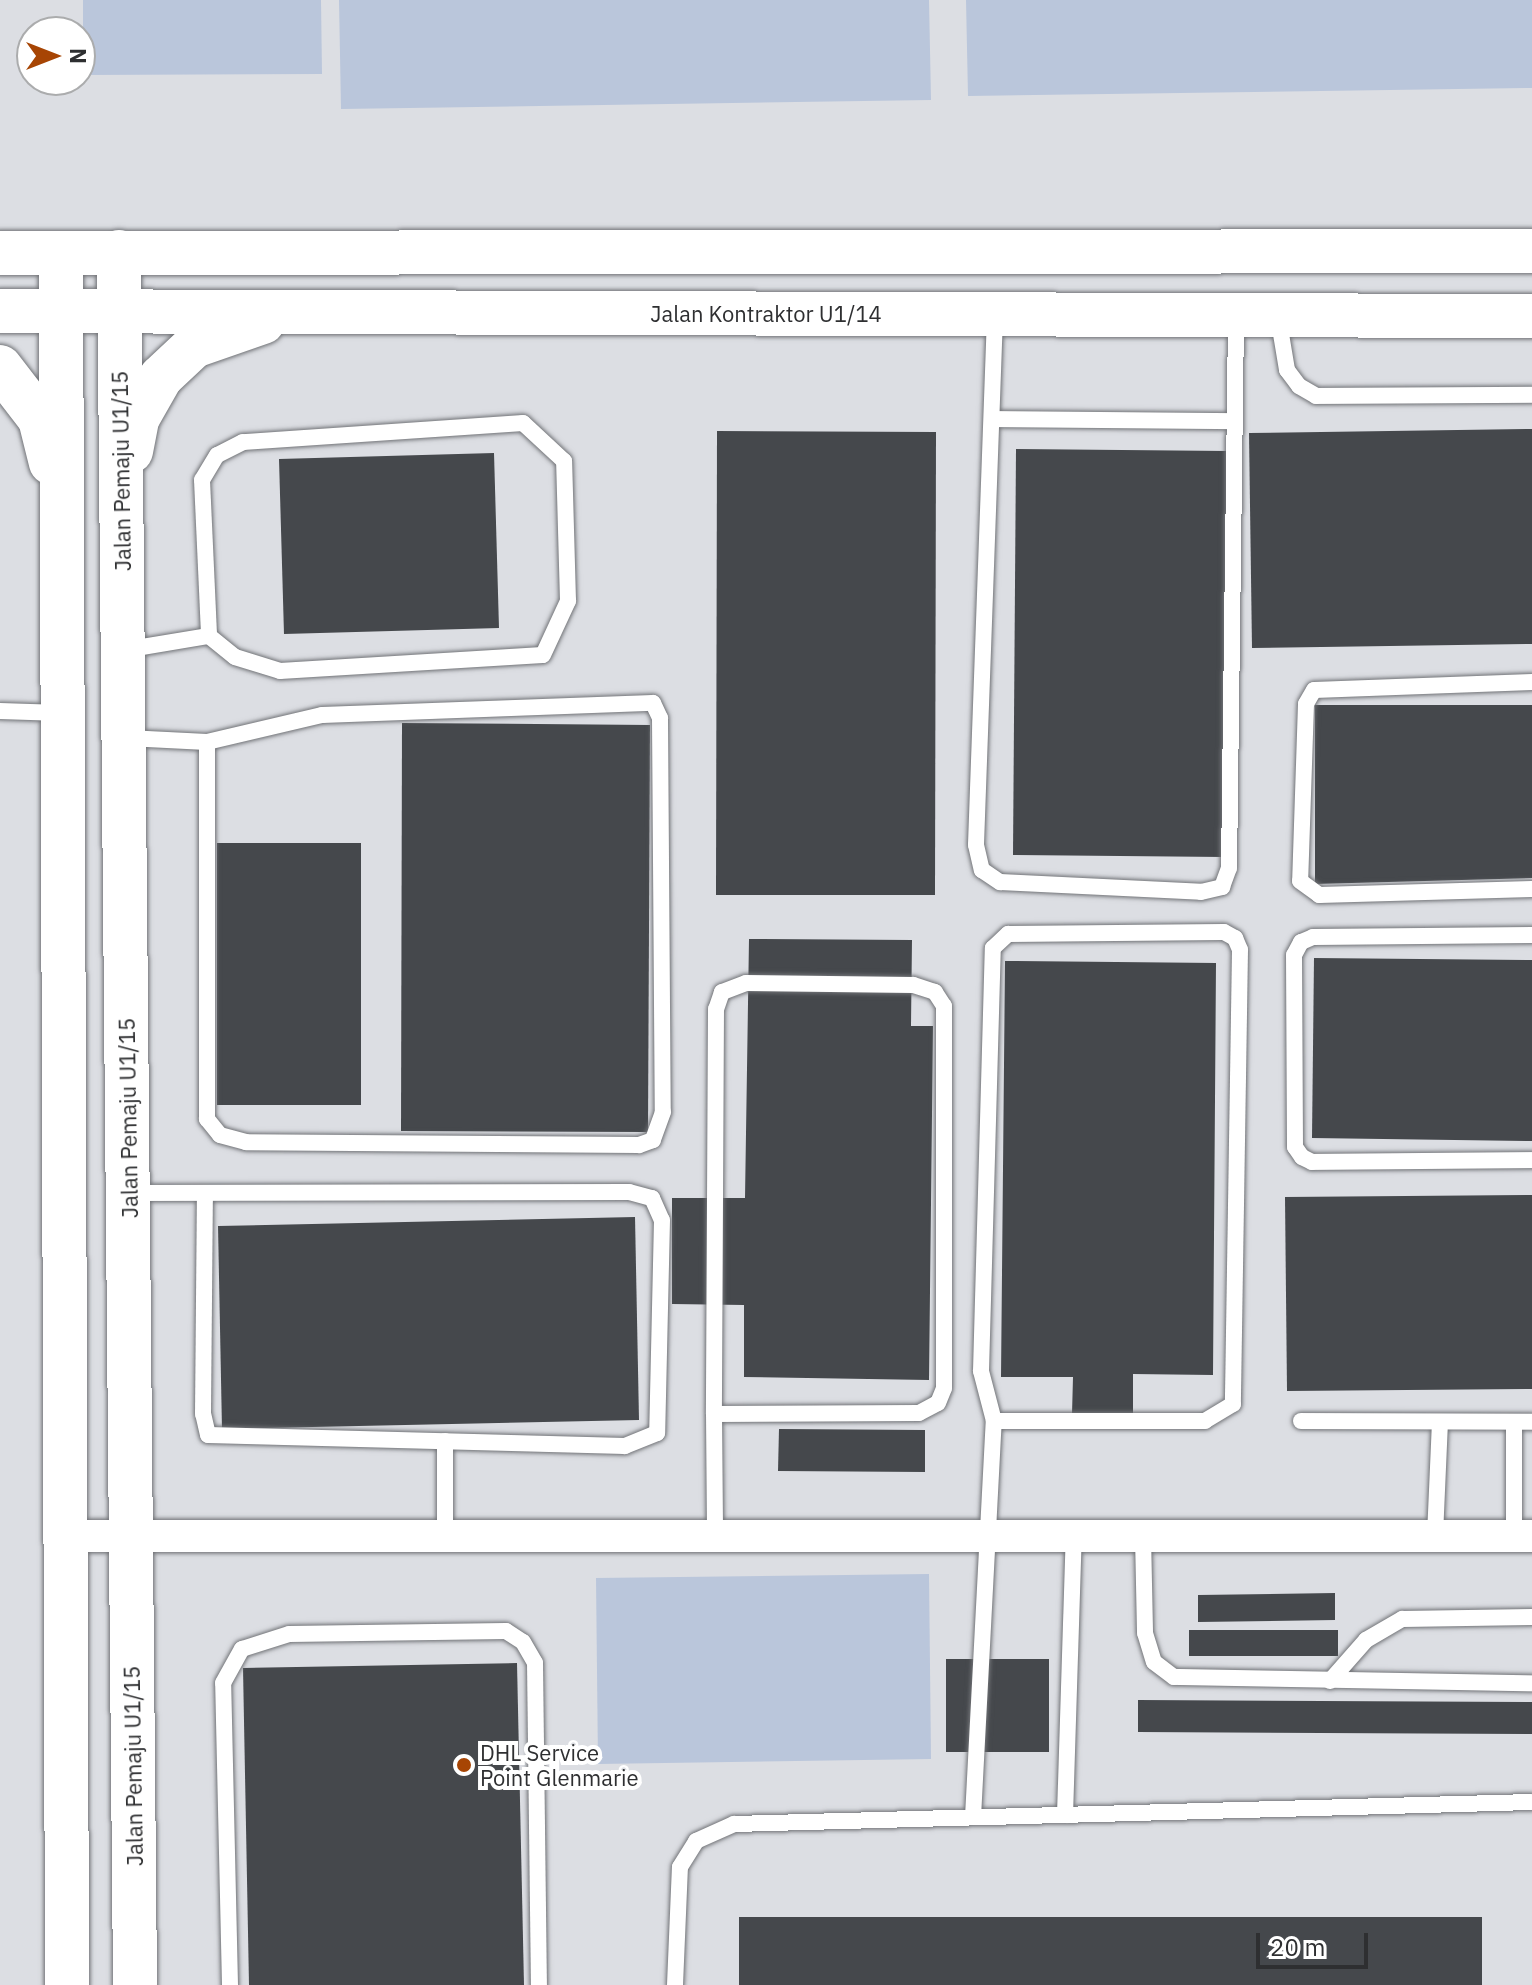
<!DOCTYPE html>
<style>
body{margin:0}
#map{position:relative;width:1532px;height:1985px;overflow:hidden;background:#dcdee3;font-family:"IBM Plex Sans",sans-serif}
div>[style]{position:absolute}
.green>*{inset:0;background:#bac6db}
.building>*{inset:0;background:#45484c}
.roads{filter:drop-shadow(0 0 2px #717377) drop-shadow(0 0 2px #717377)}
.lane>*{height:16px;margin:-8px;padding:0 8px;transform-origin:8px;border-radius:8px;background:#fff}
.street>*{height:32px;margin:-16px;padding:0 16px;transform-origin:16px;border-radius:16px;background:#fff}
.secondary>*{height:44px;margin:-22px;padding:0 22px;transform-origin:22px;border-radius:22px;background:#fff}
.dots>*{width:22px;height:22px;translate:-50% -50%;box-sizing:border-box;border:4px solid #fff;border-radius:50%}
span{translate:-50% -50%;white-space:nowrap;text-align:center;line-height:1.15;-webkit-text-stroke:8px #fff;paint-order:stroke}
.street-label{font-size:22px;color:#2e2f31}
.poi-label{font-size:22px;color:#2e2f31}
.left{translate:0 -50%;text-align:left}
.north{position:absolute;left:16px;top:16px;width:80px;height:80px;box-sizing:border-box;background:#fff;border:2px solid #abacad;border-radius:50%;rotate:90deg;font-size:22px;font-weight:700;line-height:32px;text-align:center;color:#2e2f31}
.north::after{content:'';display:block;margin:auto;width:28px;height:36px;background:#a74504;clip-path:polygon(50% 0,100% 100%,50% 72%,0 100%)}
.scale{position:absolute;left:1256px;top:1933px;width:112px;height:36px;box-sizing:border-box;border:4px solid #2e2f31;border-top:0;padding-left:10px;font-size:24px;line-height:28px;white-space:nowrap;color:#2e2f31;-webkit-text-stroke:6px #fff;paint-order:stroke}
</style>
<div id="map">
<div class="green">
<i style="clip-path:polygon(83px 0,321px 0,322px 74px,83px 75px)"></i>
<i style="clip-path:polygon(339px 0,929px 0,931px 100px,341px 109px)"></i>
<i style="clip-path:polygon(966px 0,1532px 0,1532px 88px,968px 96px)"></i>
<i style="clip-path:polygon(929px 1574px,931px 1759px,598px 1764px,596px 1578px)"></i>
</div>
<div class="building">
<i style="clip-path:polygon(1532px 429px,1532px 644px,1252px 648px,1249px 433px)"></i>
<i style="clip-path:polygon(717px 431px,936px 432px,935px 895px,716px 895px)"></i>
<i style="clip-path:polygon(1016px 449px,1227px 451px,1224px 857px,1013px 855px)"></i>
<i style="clip-path:polygon(494px 453px,499px 628px,284px 634px,279px 459px)"></i>
<i style="clip-path:polygon(1315px 705px,1532px 705px,1532px 878px,1315px 884px)"></i>
<i style="clip-path:polygon(402px 723px,650px 725px,648px 1132px,401px 1131px)"></i>
<i style="clip-path:polygon(217px 843px,361px 843px,361px 1105px,217px 1105px)"></i>
<i style="clip-path:polygon(749px 939px,912px 940px,911px 1026px,933px 1026px,929px 1380px,744px 1377px,744px 1305px,672px 1304px,672px 1198px,745px 1198px)"></i>
<i style="clip-path:polygon(1314px 958px,1532px 960px,1532px 1141px,1312px 1138px)"></i>
<i style="clip-path:polygon(1005px 961px,1216px 963px,1213px 1375px,1133px 1374px,1133px 1414px,1072px 1414px,1073px 1377px,1001px 1377px)"></i>
<i style="clip-path:polygon(1532px 1195px,1532px 1389px,1287px 1391px,1285px 1197px)"></i>
<i style="clip-path:polygon(635px 1217px,639px 1420px,222px 1429px,218px 1226px)"></i>
<i style="clip-path:polygon(779px 1429px,925px 1430px,925px 1472px,778px 1471px)"></i>
<i style="clip-path:polygon(1335px 1593px,1335px 1620px,1198px 1622px,1198px 1595px)"></i>
<i style="clip-path:polygon(1189px 1630px,1338px 1630px,1338px 1656px,1189px 1656px)"></i>
<i style="clip-path:polygon(946px 1659px,1049px 1659px,1049px 1752px,946px 1752px)"></i>
<i style="clip-path:polygon(517px 1663px,524px 1985px,249px 1985px,243px 1668px)"></i>
<i style="clip-path:polygon(1138px 1700px,1532px 1702px,1532px 1734px,1138px 1732px)"></i>
<i style="clip-path:polygon(739px 1917px,1482px 1917px,1482px 1985px,739px 1985px)"></i>
</div>
<div class="roads">
<div class="lane">
<i style="left:995px;top:316px;width:529px;rotate:92.06deg"></i>
<i style="left:976px;top:845px;width:26px;rotate:77deg"></i>
<i style="left:982px;top:870px;width:22px;rotate:34deg"></i>
<i style="left:1000px;top:882px;width:201px;rotate:2.8deg"></i>
<i style="left:1201px;top:892px;width:22px;rotate:-13deg"></i>
<i style="left:1222px;top:887px;width:20px;rotate:-70deg"></i>
<i style="left:1229px;top:868px;width:550px;rotate:-89.27deg"></i>
<i style="left:1278px;top:316px;width:55px;rotate:80.5deg"></i>
<i style="left:1287px;top:370px;width:20px;rotate:53deg"></i>
<i style="left:1299px;top:386px;width:20px;rotate:30deg"></i>
<i style="left:1316px;top:396px;width:216px;rotate:-0.3deg"></i>
<i style="left:995px;top:419px;width:240px;rotate:0.5deg"></i>
<i style="left:124px;top:650px;width:86px;rotate:-9.4deg"></i>
<i style="left:209px;top:636px;width:33px;rotate:39deg"></i>
<i style="left:235px;top:657px;width:47px;rotate:17.3deg"></i>
<i style="left:280px;top:671px;width:263px;rotate:-3.5deg"></i>
<i style="left:543px;top:655px;width:60px;rotate:-65.2deg"></i>
<i style="left:568px;top:601px;width:140px;rotate:-91.6deg"></i>
<i style="left:564px;top:461px;width:56px;rotate:-137.2deg"></i>
<i style="left:523px;top:423px;width:281px;rotate:176.1deg"></i>
<i style="left:243px;top:442px;width:29px;rotate:153deg"></i>
<i style="left:217px;top:455px;width:29px;rotate:121deg"></i>
<i style="left:202px;top:480px;width:156px;rotate:87.4deg"></i>
<i style="left:1532px;top:682px;width:218px;rotate:177.9deg"></i>
<i style="left:1314px;top:690px;width:16px;rotate:120deg"></i>
<i style="left:1306px;top:704px;width:177px;rotate:91.9deg"></i>
<i style="left:1300px;top:881px;width:24px;rotate:36deg"></i>
<i style="left:1319px;top:895px;width:213px;rotate:-1.6deg"></i>
<i style="left:0;top:711px;width:61px;rotate:1.9deg"></i>
<i style="left:127px;top:738px;width:80px;rotate:2.9deg"></i>
<i style="left:207px;top:742px;width:118px;rotate:-13.2deg"></i>
<i style="left:322px;top:715px;width:331px;rotate:-2.1deg"></i>
<i style="left:653px;top:703px;width:17px;rotate:65deg"></i>
<i style="left:660px;top:718px;width:394px;rotate:89.6deg"></i>
<i style="left:663px;top:1112px;width:30px;rotate:110deg"></i>
<i style="left:653px;top:1140px;width:15px;rotate:160deg"></i>
<i style="left:639px;top:1145px;width:393px;rotate:-179.6deg"></i>
<i style="left:246px;top:1142px;width:27px;rotate:-165deg"></i>
<i style="left:220px;top:1135px;width:21px;rotate:-129deg"></i>
<i style="left:207px;top:1119px;width:377px;rotate:-90deg"></i>
<i style="left:1532px;top:935px;width:219px;rotate:179.5deg"></i>
<i style="left:1313px;top:937px;width:13px;rotate:157deg"></i>
<i style="left:1301px;top:942px;width:15px;rotate:118deg"></i>
<i style="left:1294px;top:955px;width:192px;rotate:89.7deg"></i>
<i style="left:1295px;top:1147px;width:12px;rotate:55deg"></i>
<i style="left:1302px;top:1157px;width:11px;rotate:27deg"></i>
<i style="left:1312px;top:1162px;width:220px;rotate:-0.5deg"></i>
<i style="left:129px;top:1193px;width:500px;rotate:-0.11deg"></i>
<i style="left:629px;top:1192px;width:24px;rotate:15deg"></i>
<i style="left:652px;top:1198px;width:24px;rotate:66deg"></i>
<i style="left:662px;top:1220px;width:213px;rotate:91.3deg"></i>
<i style="left:657px;top:1433px;width:35px;rotate:158deg"></i>
<i style="left:625px;top:1446px;width:417px;rotate:-178.5deg"></i>
<i style="left:208px;top:1435px;width:22px;rotate:-103deg"></i>
<i style="left:203px;top:1414px;width:219px;rotate:-89.5deg"></i>
<i style="left:714px;top:1414px;width:205px;rotate:-0.3deg"></i>
<i style="left:919px;top:1413px;width:21px;rotate:-28deg"></i>
<i style="left:938px;top:1403px;width:16px;rotate:-68deg"></i>
<i style="left:944px;top:1388px;width:382px;rotate:-90deg"></i>
<i style="left:944px;top:1006px;width:17px;rotate:-123deg"></i>
<i style="left:935px;top:992px;width:23px;rotate:-162deg"></i>
<i style="left:913px;top:985px;width:167px;rotate:-179.3deg"></i>
<i style="left:746px;top:983px;width:26px;rotate:159deg"></i>
<i style="left:722px;top:992px;width:18px;rotate:109deg"></i>
<i style="left:716px;top:1009px;width:405px;rotate:90.3deg"></i>
<i style="left:714px;top:1414px;width:122px;rotate:89.5deg"></i>
<i style="left:1301px;top:1421px;width:231px;rotate:0.2deg"></i>
<i style="left:1514px;top:1423px;width:113px;rotate:90deg"></i>
<i style="left:445px;top:1536px;width:95px;rotate:-90deg"></i>
<i style="left:1143px;top:1536px;width:97px;rotate:88.8deg"></i>
<i style="left:1145px;top:1633px;width:30px;rotate:73deg"></i>
<i style="left:1154px;top:1662px;width:25px;rotate:37deg"></i>
<i style="left:1174px;top:1677px;width:358px;rotate:1deg"></i>
<i style="left:1435px;top:1536px;width:113px;rotate:-87.5deg"></i>
<i style="left:1330px;top:1681px;width:55px;rotate:-48.7deg"></i>
<i style="left:1366px;top:1640px;width:42px;rotate:-30.3deg"></i>
<i style="left:1402px;top:1619px;width:130px;rotate:-0.9deg"></i>
<i style="left:1065px;top:1815px;width:279px;rotate:-88.2deg"></i>
<i style="left:973px;top:1817px;width:397px;rotate:-87deg"></i>
<i style="left:994px;top:1421px;width:52px;rotate:-104.6deg"></i>
<i style="left:981px;top:1371px;width:423px;rotate:-88.4deg"></i>
<i style="left:993px;top:948px;width:21px;rotate:-43deg"></i>
<i style="left:1008px;top:934px;width:216px;rotate:-0.5deg"></i>
<i style="left:1224px;top:932px;width:13px;rotate:29deg"></i>
<i style="left:1235px;top:938px;width:13px;rotate:67deg"></i>
<i style="left:1240px;top:950px;width:454px;rotate:90.9deg"></i>
<i style="left:1233px;top:1404px;width:33px;rotate:149deg"></i>
<i style="left:1205px;top:1421px;width:211px;rotate:180deg"></i>
<i style="left:230px;top:1985px;width:302px;rotate:-91.3deg"></i>
<i style="left:223px;top:1683px;width:39px;rotate:-61deg"></i>
<i style="left:242px;top:1649px;width:49px;rotate:-17.7deg"></i>
<i style="left:289px;top:1634px;width:217px;rotate:-0.8deg"></i>
<i style="left:506px;top:1631px;width:20px;rotate:33deg"></i>
<i style="left:523px;top:1642px;width:24px;rotate:60deg"></i>
<i style="left:535px;top:1663px;width:322px;rotate:89.3deg"></i>
<i style="left:675px;top:1985px;width:118px;rotate:-87.6deg"></i>
<i style="left:680px;top:1867px;width:31px;rotate:-58deg"></i>
<i style="left:696px;top:1841px;width:42px;rotate:-24.1deg"></i>
<i style="left:734px;top:1824px;width:798px;rotate:-1.58deg"></i>
</div>
<div class="street">
<i style="left:62px;top:1536px;width:1470px"></i>
</div>
<div class="secondary">
<i style="left:119px;top:252px;width:1733px;rotate:89.47deg"></i>
<i style="left:0;top:253px;width:1532px;rotate:-0.07deg"></i>
<i style="left:61px;top:253px;width:1732px;rotate:89.8deg"></i>
<i style="left:0;top:311px;width:1532px;rotate:0.19deg"></i>
<i style="left:0;top:367px;width:66px;rotate:52.4deg"></i>
<i style="left:40px;top:419px;width:45px;rotate:76deg"></i>
<i style="left:131px;top:451px;width:33px;rotate:-79deg"></i>
<i style="left:137px;top:419px;width:48px;rotate:-60.3deg"></i>
<i style="left:161px;top:377px;width:45px;rotate:-43.2deg"></i>
<i style="left:194px;top:346px;width:73px;rotate:-19.2deg"></i>
</div>
</div>
<div class="dots">
<i style="left:464px;top:1765px;background:#a74504"></i>
</div>
<div class="street-label">
<span style="left:766px;top:314px">Jalan Kontraktor U1/14</span>
<span style="left:121px;top:471px;rotate:-91deg">Jalan Pemaju U1/15</span>
<span style="left:128px;top:1118px;rotate:-91deg">Jalan Pemaju U1/15</span>
<span style="left:133px;top:1766px;rotate:-91deg">Jalan Pemaju U1/15</span>
</div>
<div class="poi-label">
<span class="left" style="left:480px;top:1765px">DHL Service<br>Point Glenmarie</span>
</div>
<div class="north">N</div>
<div class="scale">20 m</div>
</div>
